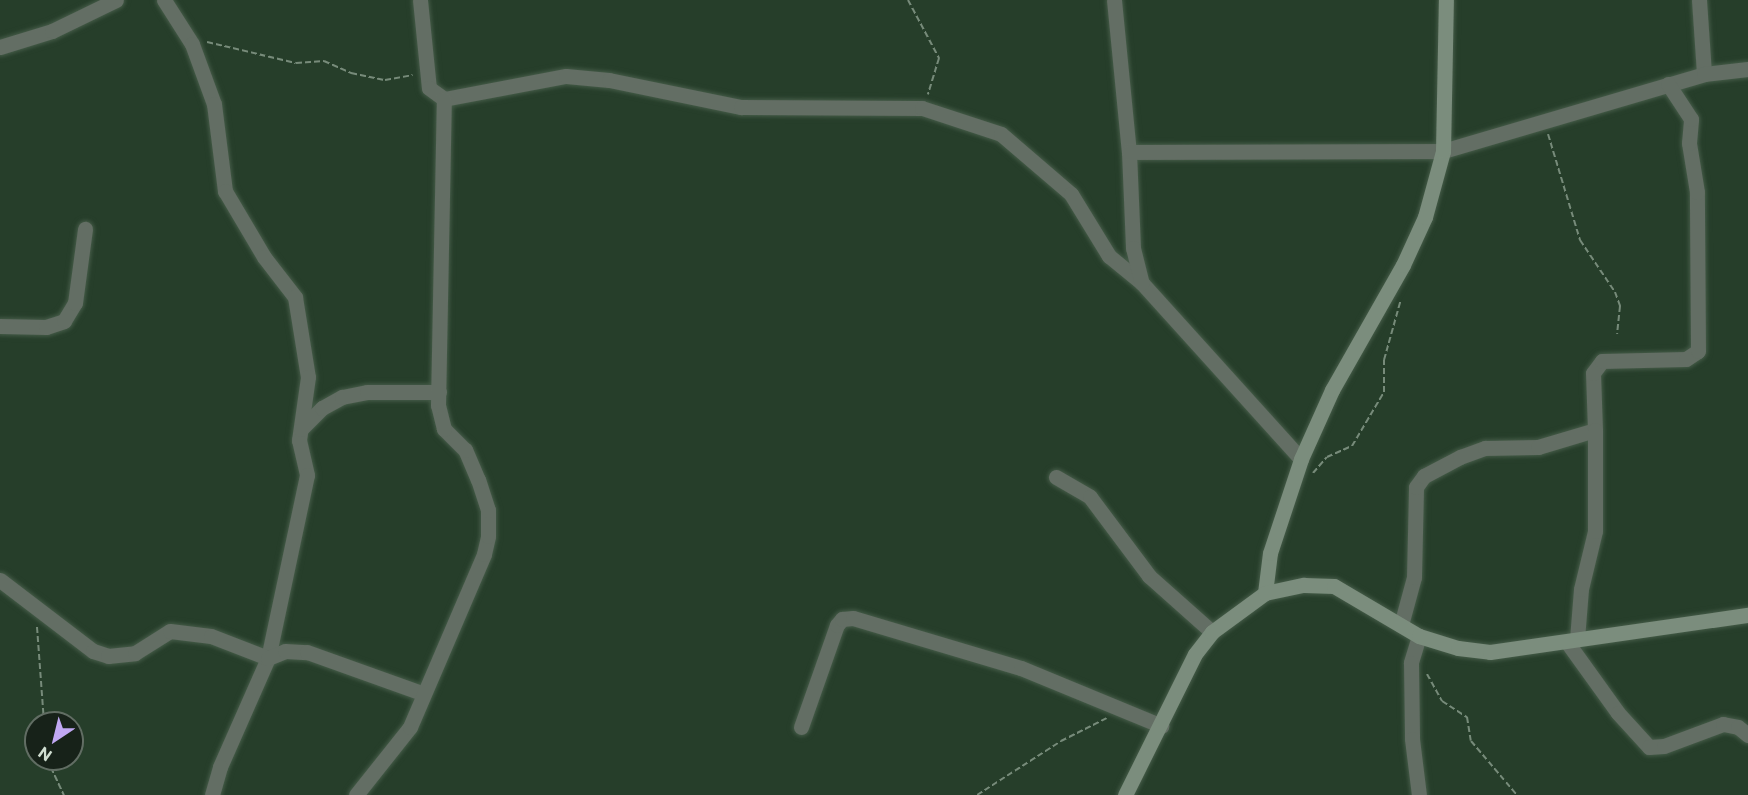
<!DOCTYPE html>
<style>
body{margin:0}
#map{position:relative;width:1748px;height:795px;overflow:hidden;background:#263e2a;font-family:Commissioner,sans-serif}
div>[style]{position:absolute}
.path>*{height:2px;margin-top:-1px;transform-origin:0;background:repeating-linear-gradient(90deg,#778b7a 0 6px,transparent 0 9px)}
.roads{filter:drop-shadow(0 0 2px #455b48) drop-shadow(0 0 2px #455b48)}
.street>*{height:15px;margin:-7.5px;padding:0 7.5px;transform-origin:7.5px;border-radius:7.5px;background:#636e64}
.secondary>*{height:15px;margin:-7.5px;padding:0 7.5px;transform-origin:7.5px;border-radius:7.5px;background:#7b8d7d}
span{translate:-50% -50%;white-space:nowrap;text-align:center;line-height:1.15;-webkit-text-stroke:4.5px #172219;paint-order:stroke}
.north{position:absolute;left:24px;top:711px;width:60px;height:60px;box-sizing:border-box;background:#172219;border:2px solid #616d63;border-radius:50%;rotate:215deg;font-size:16px;font-weight:700;line-height:24px;text-align:center;color:#d0ded1}
.north::after{content:'';display:block;margin:auto;width:21px;height:27px;background:#c1a8f3;clip-path:polygon(50% 0,100% 100%,50% 72%,0 100%)}
</style>
<div id="map">
<div class="path">
<i style="left:908px;top:0;width:66px;rotate:61.9deg"></i>
<i style="left:939px;top:58px;width:38px;rotate:107deg"></i>
<i style="left:207px;top:42px;width:91px;rotate:13.3deg"></i>
<i style="left:296px;top:63px;width:28px;rotate:-4deg"></i>
<i style="left:324px;top:61px;width:30px;rotate:24deg"></i>
<i style="left:351px;top:73px;width:35px;rotate:12deg"></i>
<i style="left:385px;top:80px;width:28px;rotate:-10deg"></i>
<i style="left:1548px;top:134px;width:111px;rotate:73.2deg"></i>
<i style="left:1580px;top:240px;width:63px;rotate:56.1deg"></i>
<i style="left:1615px;top:292px;width:15px;rotate:70deg"></i>
<i style="left:1620px;top:306px;width:28px;rotate:96deg"></i>
<i style="left:1313px;top:473px;width:21px;rotate:-49deg"></i>
<i style="left:1327px;top:457px;width:27px;rotate:-24deg"></i>
<i style="left:1352px;top:446px;width:63px;rotate:-59.3deg"></i>
<i style="left:1384px;top:392px;width:32px;rotate:-90deg"></i>
<i style="left:1384px;top:360px;width:63px;rotate:-74.4deg"></i>
<i style="left:37px;top:627px;width:96px;rotate:85.8deg"></i>
<i style="left:1427px;top:674px;width:31px;rotate:61deg"></i>
<i style="left:1442px;top:701px;width:30px;rotate:33deg"></i>
<i style="left:1467px;top:717px;width:24px;rotate:81deg"></i>
<i style="left:1471px;top:741px;width:71px;rotate:49.6deg"></i>
<i style="left:47px;top:759px;width:40px;rotate:65deg"></i>
<i style="left:977px;top:795px;width:100px;rotate:-32.7deg"></i>
<i style="left:1061px;top:741px;width:51px;rotate:-26.6deg"></i>
</div>
<div class="roads">
<div class="street">
<i style="left:164px;top:0;width:52px;rotate:57.5deg"></i>
<i style="left:192px;top:44px;width:64px;rotate:69.9deg"></i>
<i style="left:214px;top:104px;width:88px;rotate:82.8deg"></i>
<i style="left:225px;top:191px;width:77px;rotate:59.4deg"></i>
<i style="left:264px;top:257px;width:51px;rotate:52.2deg"></i>
<i style="left:295px;top:297px;width:81px;rotate:80.8deg"></i>
<i style="left:308px;top:377px;width:64px;rotate:98.1deg"></i>
<i style="left:299px;top:440px;width:36px;rotate:77deg"></i>
<i style="left:307px;top:475px;width:187px;rotate:102deg"></i>
<i style="left:268px;top:658px;width:119px;rotate:113.8deg"></i>
<i style="left:220px;top:767px;width:29px;rotate:106deg"></i>
<i style="left:420px;top:0;width:88px;rotate:84.2deg"></i>
<i style="left:429px;top:88px;width:19px;rotate:36deg"></i>
<i style="left:444px;top:99px;width:124px;rotate:-10.7deg"></i>
<i style="left:566px;top:76px;width:43px;rotate:5.3deg"></i>
<i style="left:609px;top:80px;width:135px;rotate:11.6deg"></i>
<i style="left:741px;top:107px;width:181px;rotate:0.3deg"></i>
<i style="left:922px;top:108px;width:83px;rotate:18.2deg"></i>
<i style="left:1001px;top:134px;width:92px;rotate:40.6deg"></i>
<i style="left:1071px;top:194px;width:73px;rotate:58.5deg"></i>
<i style="left:1109px;top:256px;width:43px;rotate:39.3deg"></i>
<i style="left:1142px;top:283px;width:237px;rotate:47.9deg"></i>
<i style="left:1114px;top:0;width:153px;rotate:84.4deg"></i>
<i style="left:1129px;top:152px;width:96px;rotate:87.6deg"></i>
<i style="left:1133px;top:248px;width:36px;rotate:76deg"></i>
<i style="left:1699px;top:0;width:74px;rotate:86.1deg"></i>
<i style="left:0;top:47px;width:54px;rotate:-17.1deg"></i>
<i style="left:52px;top:31px;width:71px;rotate:-25.8deg"></i>
<i style="left:1129px;top:152px;width:314px;rotate:-0.2deg"></i>
<i style="left:1443px;top:151px;width:272px;rotate:-16.4deg"></i>
<i style="left:1704px;top:74px;width:44px;rotate:-6.5deg"></i>
<i style="left:0;top:326px;width:46px;rotate:1.2deg"></i>
<i style="left:46px;top:327px;width:19px;rotate:-18deg"></i>
<i style="left:64px;top:321px;width:21px;rotate:-59deg"></i>
<i style="left:75px;top:303px;width:75px;rotate:-82.3deg"></i>
<i style="left:301px;top:429px;width:30px;rotate:-45deg"></i>
<i style="left:322px;top:408px;width:23px;rotate:-29deg"></i>
<i style="left:342px;top:397px;width:25px;rotate:-11deg"></i>
<i style="left:367px;top:392px;width:72px"></i>
<i style="left:1056px;top:477px;width:39px;rotate:30deg"></i>
<i style="left:1090px;top:497px;width:99px;rotate:53.2deg"></i>
<i style="left:1149px;top:576px;width:84px;rotate:41.6deg"></i>
<i style="left:0;top:580px;width:117px;rotate:37.4deg"></i>
<i style="left:93px;top:651px;width:16px;rotate:18deg"></i>
<i style="left:108px;top:656px;width:27px;rotate:-6deg"></i>
<i style="left:135px;top:653px;width:41px;rotate:-32.2deg"></i>
<i style="left:170px;top:631px;width:41px;rotate:7deg"></i>
<i style="left:211px;top:636px;width:61px;rotate:21.1deg"></i>
<i style="left:268px;top:658px;width:18px;rotate:-22deg"></i>
<i style="left:285px;top:651px;width:22px;rotate:3deg"></i>
<i style="left:307px;top:652px;width:124px;rotate:19.7deg"></i>
<i style="left:1401px;top:625px;width:50px;rotate:-74.8deg"></i>
<i style="left:1414px;top:577px;width:90px;rotate:-88.7deg"></i>
<i style="left:1416px;top:487px;width:14px;rotate:-54deg"></i>
<i style="left:1424px;top:476px;width:41px;rotate:-27.8deg"></i>
<i style="left:1460px;top:457px;width:27px;rotate:-20deg"></i>
<i style="left:1485px;top:448px;width:53px;rotate:-1.1deg"></i>
<i style="left:1538px;top:447px;width:59px;rotate:-16.6deg"></i>
<i style="left:1595px;top:430px;width:57px;rotate:-92deg"></i>
<i style="left:1593px;top:373px;width:15px;rotate:-53deg"></i>
<i style="left:1602px;top:361px;width:84px;rotate:-1.4deg"></i>
<i style="left:1686px;top:359px;width:14px;rotate:-34deg"></i>
<i style="left:1698px;top:351px;width:159px;rotate:-90.4deg"></i>
<i style="left:1697px;top:192px;width:50px;rotate:-99.3deg"></i>
<i style="left:1689px;top:143px;width:24px;rotate:-85deg"></i>
<i style="left:1691px;top:119px;width:42px;rotate:-123.3deg"></i>
<i style="left:1419px;top:636px;width:28px;rotate:107deg"></i>
<i style="left:1411px;top:663px;width:76px;rotate:89.2deg"></i>
<i style="left:1412px;top:739px;width:56px;rotate:82.9deg"></i>
<i style="left:1577px;top:639px;width:50px;rotate:-85.4deg"></i>
<i style="left:1581px;top:589px;width:60px;rotate:-76.4deg"></i>
<i style="left:1595px;top:531px;width:101px;rotate:-90deg"></i>
<i style="left:1567px;top:642px;width:87px;rotate:54.3deg"></i>
<i style="left:1618px;top:713px;width:46px;rotate:47.6deg"></i>
<i style="left:1649px;top:747px;width:15px;rotate:-4deg"></i>
<i style="left:1664px;top:746px;width:63px;rotate:-20.4deg"></i>
<i style="left:1723px;top:724px;width:15px;rotate:11deg"></i>
<i style="left:1738px;top:727px;width:13px;rotate:39deg"></i>
<i style="left:801px;top:727px;width:108px;rotate:-70.6deg"></i>
<i style="left:837px;top:625px;width:8px;rotate:-50deg"></i>
<i style="left:842px;top:619px;width:11px;rotate:-5deg"></i>
<i style="left:853px;top:618px;width:175px;rotate:16.6deg"></i>
<i style="left:1021px;top:668px;width:152px;rotate:22.4deg"></i>
<i style="left:356px;top:795px;width:87px;rotate:-51.5deg"></i>
<i style="left:410px;top:727px;width:188px;rotate:-66.8deg"></i>
<i style="left:484px;top:554px;width:18px;rotate:-77deg"></i>
<i style="left:488px;top:536px;width:26px;rotate:-90deg"></i>
<i style="left:488px;top:510px;width:32px;rotate:-108deg"></i>
<i style="left:478px;top:480px;width:33px;rotate:-113deg"></i>
<i style="left:465px;top:450px;width:30px;rotate:-135deg"></i>
<i style="left:444px;top:429px;width:25px;rotate:-104deg"></i>
<i style="left:438px;top:405px;width:306px;rotate:-88.9deg"></i>
</div>
<div class="secondary">
<i style="left:1265px;top:593px;width:40px;rotate:-82.9deg"></i>
<i style="left:1270px;top:553px;width:99px;rotate:-71.7deg"></i>
<i style="left:1301px;top:459px;width:76px;rotate:-65.8deg"></i>
<i style="left:1332px;top:390px;width:144px;rotate:-60.4deg"></i>
<i style="left:1403px;top:265px;width:53px;rotate:-65.4deg"></i>
<i style="left:1425px;top:217px;width:68px;rotate:-74.7deg"></i>
<i style="left:1443px;top:151px;width:151px;rotate:-88.9deg"></i>
<i style="left:1125px;top:795px;width:157px;rotate:-63.6deg"></i>
<i style="left:1195px;top:654px;width:28px;rotate:-52deg"></i>
<i style="left:1212px;top:632px;width:66px;rotate:-36.3deg"></i>
<i style="left:1265px;top:593px;width:40px;rotate:-12deg"></i>
<i style="left:1304px;top:585px;width:30px;rotate:2deg"></i>
<i style="left:1334px;top:586px;width:99px;rotate:30.5deg"></i>
<i style="left:1419px;top:636px;width:41px;rotate:17.1deg"></i>
<i style="left:1458px;top:648px;width:32px;rotate:7deg"></i>
<i style="left:1490px;top:652px;width:261px;rotate:-8.2deg"></i>
</div>
</div>
<div class="north">N</div>
</div>
